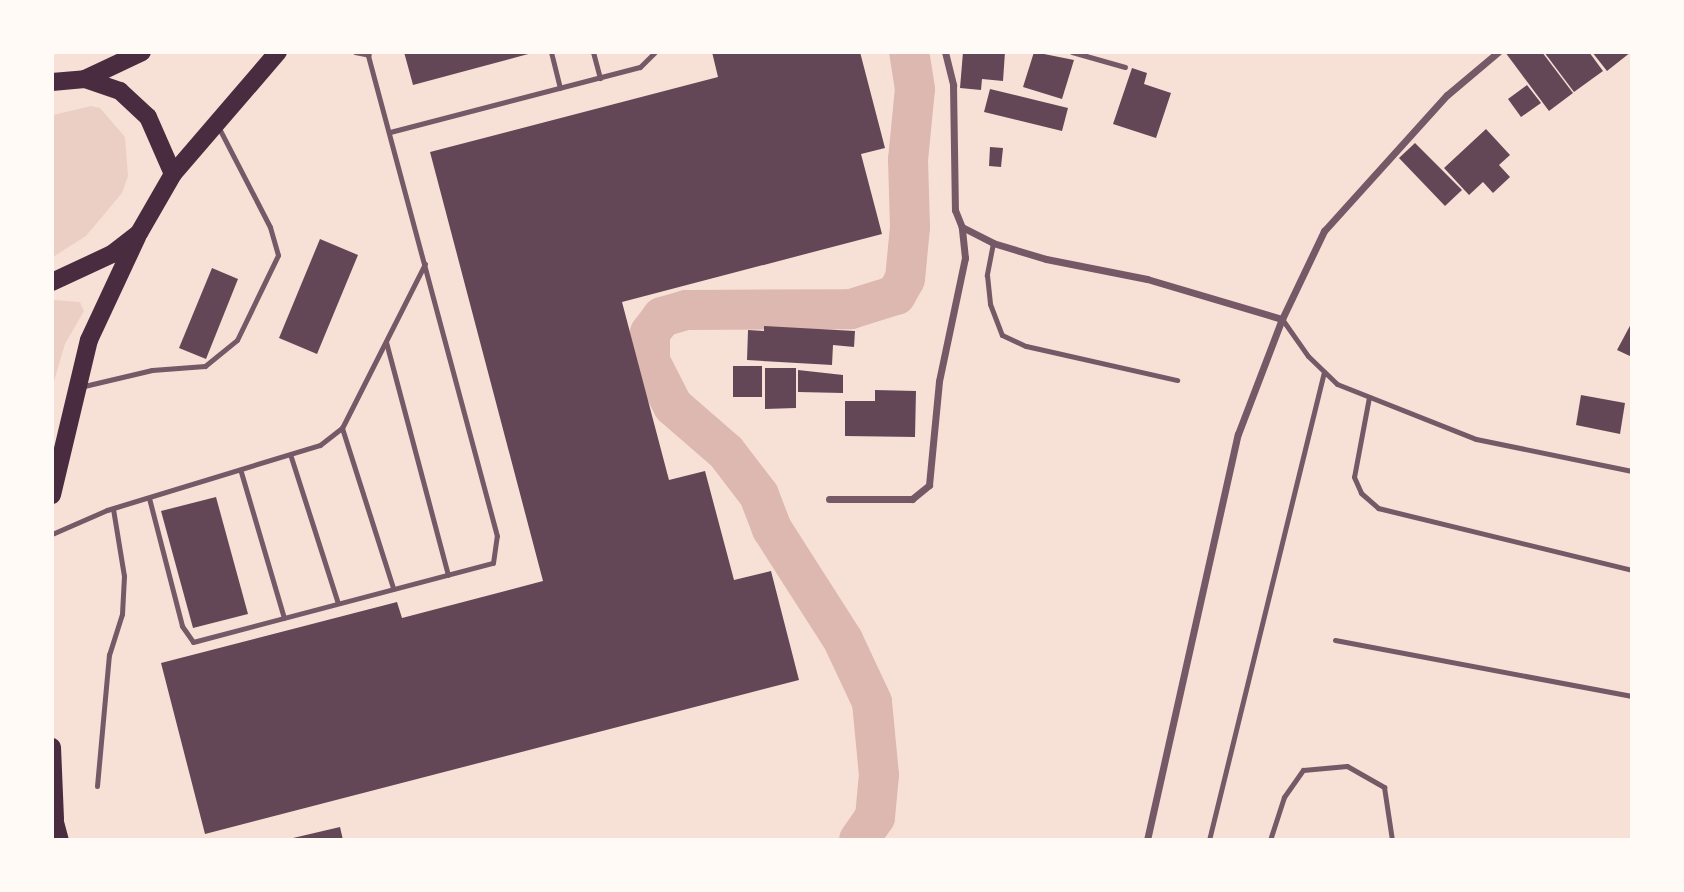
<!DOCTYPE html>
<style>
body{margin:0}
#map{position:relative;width:1684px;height:892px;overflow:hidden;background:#f7e1d7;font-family:"PT Sans Narrow",sans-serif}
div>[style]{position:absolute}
.green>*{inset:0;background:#ebcfc5}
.river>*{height:40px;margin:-20px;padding:0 20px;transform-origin:20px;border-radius:20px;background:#dcb8b0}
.building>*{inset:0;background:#644757}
.service>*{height:5px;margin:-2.5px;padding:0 2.5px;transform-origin:2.5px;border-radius:2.5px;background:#755966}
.minor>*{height:7px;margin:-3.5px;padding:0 3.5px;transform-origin:3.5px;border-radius:3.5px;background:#755966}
.primary>*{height:18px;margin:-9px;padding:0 9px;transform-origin:9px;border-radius:9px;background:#4a2c40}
span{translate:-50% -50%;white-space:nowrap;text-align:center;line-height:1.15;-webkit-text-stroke:6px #fffaf5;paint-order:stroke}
.frame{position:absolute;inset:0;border:54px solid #fffaf5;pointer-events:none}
</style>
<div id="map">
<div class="green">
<i style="clip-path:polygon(91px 106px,100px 108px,125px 137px,128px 176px,122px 193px,86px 236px,53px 257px,53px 115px)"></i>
<i style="clip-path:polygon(53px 300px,80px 302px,84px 311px,65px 344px,53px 385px)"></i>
</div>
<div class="river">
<i style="left:859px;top:840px;width:28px;rotate:-55deg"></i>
<i style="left:875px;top:817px;width:42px;rotate:-84.6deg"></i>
<i style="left:879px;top:775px;width:73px;rotate:-95.5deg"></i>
<i style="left:872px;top:702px;width:68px;rotate:-115.1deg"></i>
<i style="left:843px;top:640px;width:132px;rotate:-122.6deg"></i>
<i style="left:772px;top:529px;width:36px;rotate:-111deg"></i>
<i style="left:759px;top:495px;width:54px;rotate:-127.5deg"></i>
<i style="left:726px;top:452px;width:70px;rotate:-139deg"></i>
<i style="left:673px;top:406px;width:51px;rotate:-117.1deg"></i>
<i style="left:650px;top:361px;width:28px;rotate:-90deg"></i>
<i style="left:650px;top:333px;width:20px;rotate:-53deg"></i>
<i style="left:662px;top:317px;width:25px;rotate:-16deg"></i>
<i style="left:686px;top:310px;width:165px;rotate:-0.3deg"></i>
<i style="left:851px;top:309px;width:47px;rotate:-17.3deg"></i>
<i style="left:896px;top:295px;width:18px;rotate:-61deg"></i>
<i style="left:905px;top:279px;width:52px;rotate:-84.5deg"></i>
<i style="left:910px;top:227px;width:67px;rotate:-91.7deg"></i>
<i style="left:908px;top:160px;width:71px;rotate:-84.4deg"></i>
<i style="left:915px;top:89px;width:37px;rotate:-99deg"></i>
</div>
<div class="building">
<i style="clip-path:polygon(404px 52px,532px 52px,532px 53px,413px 85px)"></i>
<i style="clip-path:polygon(712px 52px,860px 52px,885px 148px,861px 154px,882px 234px,622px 302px,669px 480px,705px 471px,734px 580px,771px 571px,799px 680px,205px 834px,161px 663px,397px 602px,402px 618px,543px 581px,430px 152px,718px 77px)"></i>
<i style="clip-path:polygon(963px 52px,1005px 52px,1003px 81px,982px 79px,981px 90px,960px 88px)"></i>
<i style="clip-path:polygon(1034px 52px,1074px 60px,1062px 99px,1023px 87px)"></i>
<i style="clip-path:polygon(1505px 52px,1542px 52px,1573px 93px,1549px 111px)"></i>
<i style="clip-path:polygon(1544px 52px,1589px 52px,1603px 71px,1574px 92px)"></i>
<i style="clip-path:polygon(1592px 52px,1631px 52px,1607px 71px)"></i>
<i style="clip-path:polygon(1132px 68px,1147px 73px,1144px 84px,1171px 93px,1156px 138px,1113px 124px)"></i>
<i style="clip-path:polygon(1527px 85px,1541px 103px,1521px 117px,1508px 99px)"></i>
<i style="clip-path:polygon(990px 89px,1068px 108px,1062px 131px,984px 112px)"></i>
<i style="clip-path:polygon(1486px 129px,1510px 155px,1499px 165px,1510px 177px,1493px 193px,1483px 182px,1469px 195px,1444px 168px)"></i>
<i style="clip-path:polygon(1415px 143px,1462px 190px,1445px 206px,1399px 158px)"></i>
<i style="clip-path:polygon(990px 147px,1003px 148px,1001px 167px,989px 166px)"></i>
<i style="clip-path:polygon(320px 239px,358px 255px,317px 354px,279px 338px)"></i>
<i style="clip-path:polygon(212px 268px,238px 279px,206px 359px,179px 348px)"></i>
<i style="clip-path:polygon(1632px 322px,1632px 357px,1617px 350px)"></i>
<i style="clip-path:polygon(764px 326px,855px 331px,854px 347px,833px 345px,832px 365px,747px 360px,748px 330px,764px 331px)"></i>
<i style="clip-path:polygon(733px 366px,762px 366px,762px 397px,733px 397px)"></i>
<i style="clip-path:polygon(765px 368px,796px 368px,796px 408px,765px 409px)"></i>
<i style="clip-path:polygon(798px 370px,843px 375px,843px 393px,798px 392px)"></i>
<i style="clip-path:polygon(875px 390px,916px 391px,915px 437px,845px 436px,845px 401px,875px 401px)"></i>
<i style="clip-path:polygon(1581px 395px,1625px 403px,1620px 434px,1576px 425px)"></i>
<i style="clip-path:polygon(216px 497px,248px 614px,193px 628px,161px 511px)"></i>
<i style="clip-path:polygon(340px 827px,343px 840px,293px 840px,293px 838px)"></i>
</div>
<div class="service">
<i style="left:355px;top:52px;width:14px;rotate:12deg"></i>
<i style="left:551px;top:52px;width:37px;rotate:76deg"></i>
<i style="left:593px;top:52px;width:27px;rotate:75deg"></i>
<i style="left:1072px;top:52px;width:55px;rotate:15.8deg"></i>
<i style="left:390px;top:132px;width:258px;rotate:-14.6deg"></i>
<i style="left:640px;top:67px;width:21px;rotate:-45deg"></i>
<i style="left:993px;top:243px;width:33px;rotate:101deg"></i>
<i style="left:987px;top:275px;width:29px;rotate:84deg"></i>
<i style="left:990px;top:304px;width:33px;rotate:69deg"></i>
<i style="left:1002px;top:335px;width:26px;rotate:25deg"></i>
<i style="left:1026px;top:346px;width:155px;rotate:12.7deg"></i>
<i style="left:1282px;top:319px;width:45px;rotate:54.9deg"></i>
<i style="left:1308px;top:356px;width:40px;rotate:44deg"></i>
<i style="left:1337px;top:384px;width:149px;rotate:21.6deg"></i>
<i style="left:1476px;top:439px;width:159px;rotate:11.6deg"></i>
<i style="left:386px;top:342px;width:241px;rotate:75.1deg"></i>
<i style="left:80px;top:387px;width:74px;rotate:-13.3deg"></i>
<i style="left:152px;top:370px;width:53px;rotate:-4.3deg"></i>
<i style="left:205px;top:366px;width:41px;rotate:-39.1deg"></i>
<i style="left:237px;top:340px;width:94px;rotate:-64.2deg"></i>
<i style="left:278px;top:255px;width:29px;rotate:-106deg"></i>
<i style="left:270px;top:227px;width:111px;rotate:-117.3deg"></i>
<i style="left:1369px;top:397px;width:81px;rotate:100.6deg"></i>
<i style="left:1354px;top:477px;width:17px;rotate:66deg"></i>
<i style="left:1361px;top:493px;width:23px;rotate:41deg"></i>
<i style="left:1378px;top:508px;width:261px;rotate:13.7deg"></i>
<i style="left:342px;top:428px;width:168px;rotate:72.3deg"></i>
<i style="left:291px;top:457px;width:153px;rotate:72.2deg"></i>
<i style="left:241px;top:472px;width:152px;rotate:73.6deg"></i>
<i style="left:149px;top:498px;width:132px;rotate:75.5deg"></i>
<i style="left:182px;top:626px;width:19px;rotate:55deg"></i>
<i style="left:193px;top:642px;width:310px;rotate:-14.8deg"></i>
<i style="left:493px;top:563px;width:27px;rotate:-82deg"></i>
<i style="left:497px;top:536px;width:501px;rotate:-105.03deg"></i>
<i style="left:52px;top:534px;width:60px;rotate:-23.6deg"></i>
<i style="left:107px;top:510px;width:223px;rotate:-17deg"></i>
<i style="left:320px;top:445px;width:28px;rotate:-38deg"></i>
<i style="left:342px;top:428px;width:184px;rotate:-63.2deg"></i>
<i style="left:1335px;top:640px;width:302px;rotate:10.7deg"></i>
<i style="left:97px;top:786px;width:132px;rotate:-84.8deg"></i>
<i style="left:109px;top:655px;width:43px;rotate:-72.4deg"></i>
<i style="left:122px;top:614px;width:38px;rotate:-87deg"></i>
<i style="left:124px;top:576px;width:68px;rotate:-99.3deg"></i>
<i style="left:1209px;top:840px;width:482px;rotate:-76.2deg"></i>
<i style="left:1270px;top:840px;width:45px;rotate:-72deg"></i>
<i style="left:1284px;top:797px;width:33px;rotate:-55deg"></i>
<i style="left:1303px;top:770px;width:44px;rotate:-5.2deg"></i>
<i style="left:1347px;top:766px;width:43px;rotate:29.6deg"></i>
<i style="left:1384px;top:787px;width:54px;rotate:81.4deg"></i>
</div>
<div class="minor">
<i style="left:945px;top:52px;width:34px;rotate:76deg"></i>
<i style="left:953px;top:85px;width:125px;rotate:89.1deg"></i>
<i style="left:955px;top:210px;width:18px;rotate:68deg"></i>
<i style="left:962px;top:227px;width:35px;rotate:27deg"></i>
<i style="left:993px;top:243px;width:55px;rotate:16.8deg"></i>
<i style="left:1046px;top:259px;width:103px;rotate:11.2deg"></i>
<i style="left:1147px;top:279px;width:141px;rotate:16.5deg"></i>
<i style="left:829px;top:499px;width:83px"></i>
<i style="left:912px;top:499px;width:22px;rotate:-39deg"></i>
<i style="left:929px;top:485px;width:104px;rotate:-84.5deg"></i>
<i style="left:939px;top:381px;width:126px;rotate:-78.1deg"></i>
<i style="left:965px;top:258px;width:31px;rotate:-96deg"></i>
<i style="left:1147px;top:840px;width:416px;rotate:-77.4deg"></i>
<i style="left:1238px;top:434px;width:123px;rotate:-69.1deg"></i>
<i style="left:1282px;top:319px;width:98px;rotate:-64.5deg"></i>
<i style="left:1324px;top:231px;width:183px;rotate:-47.9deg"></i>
<i style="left:1447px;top:95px;width:67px;rotate:-40.1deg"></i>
</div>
<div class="primary">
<i style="left:85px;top:79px;width:63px;rotate:-25.3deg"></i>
<i style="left:52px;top:82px;width:33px;rotate:-5deg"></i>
<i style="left:85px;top:79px;width:37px;rotate:19deg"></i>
<i style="left:120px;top:91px;width:38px;rotate:43deg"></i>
<i style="left:148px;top:117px;width:62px;rotate:66.3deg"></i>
<i style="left:173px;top:174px;width:68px;rotate:120deg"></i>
<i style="left:139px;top:233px;width:34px;rotate:142deg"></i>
<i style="left:112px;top:254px;width:66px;rotate:155deg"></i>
<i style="left:173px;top:174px;width:161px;rotate:-49.3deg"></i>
<i style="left:52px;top:495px;width:159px;rotate:-76.6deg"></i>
<i style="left:89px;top:340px;width:114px;rotate:-65deg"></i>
<i style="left:52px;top:747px;width:72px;rotate:87.6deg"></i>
<i style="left:52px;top:811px;width:30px;rotate:75deg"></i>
</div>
<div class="frame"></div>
</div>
